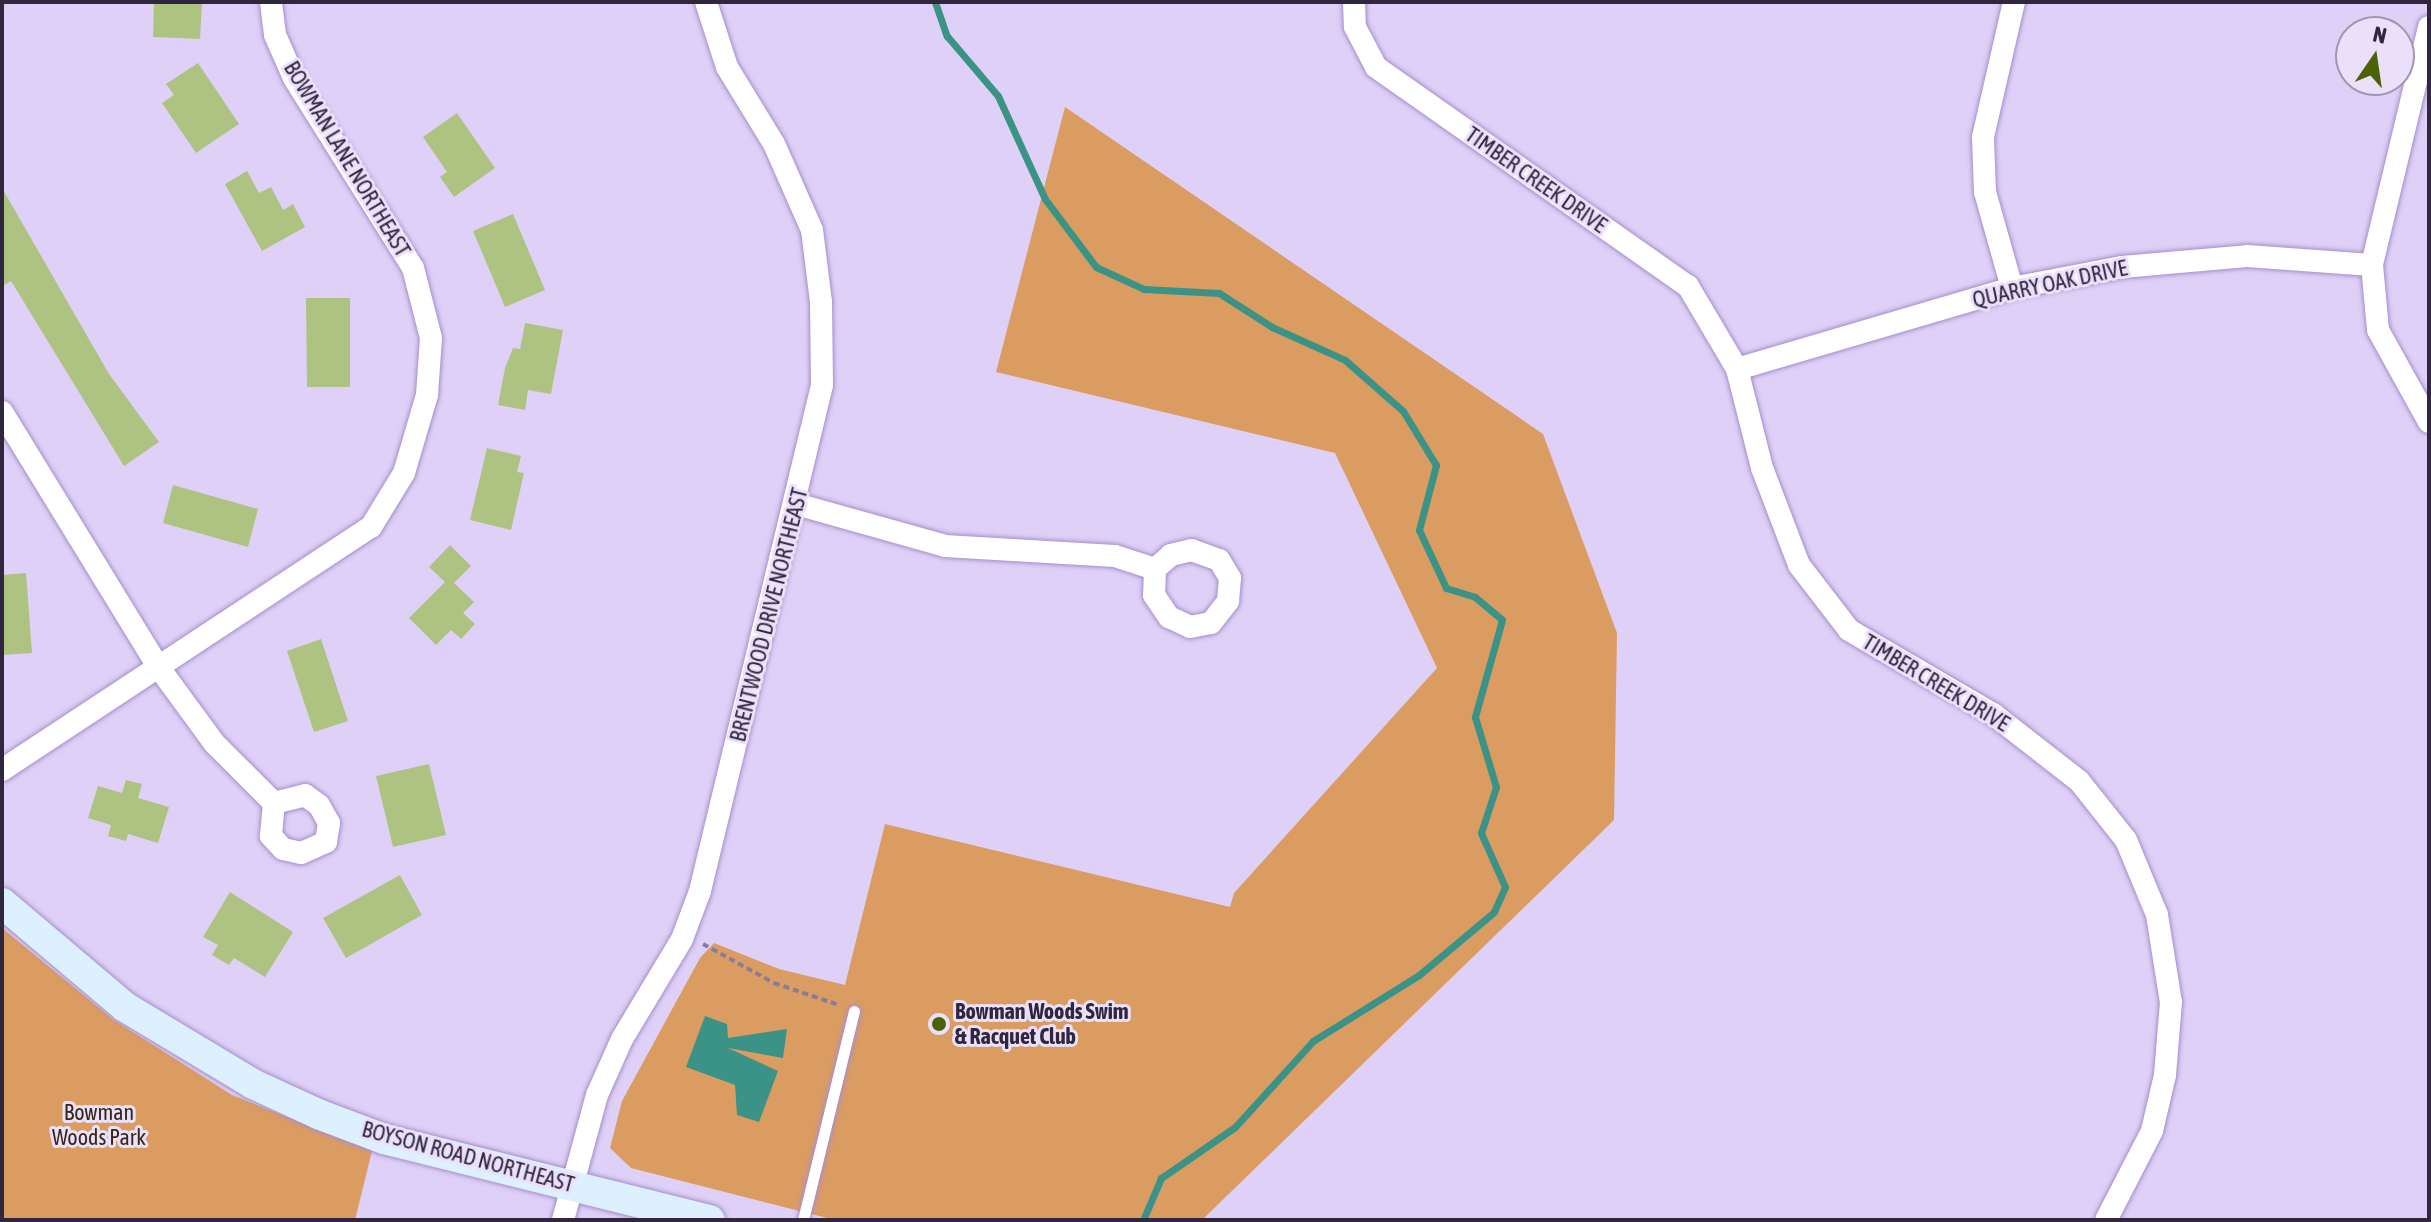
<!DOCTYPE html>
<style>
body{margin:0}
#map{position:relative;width:2431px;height:1222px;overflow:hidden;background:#dfd0f7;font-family:"Asap Condensed",sans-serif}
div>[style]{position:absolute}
.green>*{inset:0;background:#db9c62}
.water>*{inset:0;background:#3a9386}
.stream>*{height:7px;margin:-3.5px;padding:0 3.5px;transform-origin:3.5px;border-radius:3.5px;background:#3a9386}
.building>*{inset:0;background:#aec381}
.path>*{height:4px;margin-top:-2px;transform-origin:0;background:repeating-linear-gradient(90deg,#887c9c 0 6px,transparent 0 10px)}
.roads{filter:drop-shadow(0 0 2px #a68eca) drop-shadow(0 0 2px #a68eca)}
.service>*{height:11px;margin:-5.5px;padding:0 5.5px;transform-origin:5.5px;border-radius:5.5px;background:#fff}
.minor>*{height:22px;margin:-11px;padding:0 11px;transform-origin:11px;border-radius:11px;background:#fff}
.secondary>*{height:30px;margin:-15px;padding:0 15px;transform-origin:15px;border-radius:15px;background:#ddf0fe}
.dots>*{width:22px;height:22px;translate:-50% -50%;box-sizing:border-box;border:4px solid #eae0fa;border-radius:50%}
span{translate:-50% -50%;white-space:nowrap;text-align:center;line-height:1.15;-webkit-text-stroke:6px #eae0fa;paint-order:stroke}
.street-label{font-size:22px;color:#30263e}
.poi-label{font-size:22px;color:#30263e;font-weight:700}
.left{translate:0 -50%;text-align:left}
.park-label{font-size:22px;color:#362617}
.frame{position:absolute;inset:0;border:4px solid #30263e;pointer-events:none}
.north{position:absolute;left:2335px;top:16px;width:80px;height:80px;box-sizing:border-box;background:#eae0fa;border:2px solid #a096af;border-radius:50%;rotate:13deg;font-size:22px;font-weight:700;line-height:32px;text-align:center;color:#30263e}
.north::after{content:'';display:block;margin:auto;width:28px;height:36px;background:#4d6109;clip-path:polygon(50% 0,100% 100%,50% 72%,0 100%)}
</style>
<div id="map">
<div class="green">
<i style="clip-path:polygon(1065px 107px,1543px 434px,1617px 633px,1614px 820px,1202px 1220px,835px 1220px,631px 1168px,610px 1148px,622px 1101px,700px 958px,714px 943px,779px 969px,845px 985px,885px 824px,1230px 907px,1234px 893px,1437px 668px,1335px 453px,996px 372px)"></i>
<i style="clip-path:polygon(2px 928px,114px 1020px,232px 1095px,372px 1151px,355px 1220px,2px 1220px)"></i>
</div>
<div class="water">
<i style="clip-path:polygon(705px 1016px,727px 1024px,728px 1038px,787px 1029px,783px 1058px,728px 1048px,778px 1071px,759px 1122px,737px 1115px,735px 1085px,686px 1067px)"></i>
</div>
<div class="stream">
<i style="left:935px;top:2px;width:36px;rotate:71deg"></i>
<i style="left:947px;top:36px;width:79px;rotate:49.6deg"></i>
<i style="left:998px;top:96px;width:113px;rotate:65.5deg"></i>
<i style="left:1045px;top:199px;width:85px;rotate:53.1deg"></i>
<i style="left:1096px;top:267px;width:53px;rotate:24.6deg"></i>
<i style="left:1144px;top:289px;width:75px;rotate:3.1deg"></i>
<i style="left:1219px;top:293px;width:63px;rotate:32.7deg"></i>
<i style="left:1272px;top:327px;width:80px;rotate:24.3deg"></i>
<i style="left:1345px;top:360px;width:77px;rotate:41.3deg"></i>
<i style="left:1403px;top:411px;width:63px;rotate:58.6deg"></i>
<i style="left:1436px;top:465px;width:67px;rotate:104.7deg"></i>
<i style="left:1419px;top:530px;width:64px;rotate:65deg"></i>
<i style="left:1446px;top:588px;width:30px;rotate:17deg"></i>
<i style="left:1475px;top:597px;width:35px;rotate:40deg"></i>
<i style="left:1502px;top:620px;width:101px;rotate:105.6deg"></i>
<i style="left:1475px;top:717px;width:73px;rotate:73.3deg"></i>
<i style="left:1496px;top:787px;width:48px;rotate:108.1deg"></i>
<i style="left:1481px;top:833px;width:59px;rotate:66deg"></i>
<i style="left:1505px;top:887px;width:27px;rotate:114deg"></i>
<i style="left:1494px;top:912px;width:98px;rotate:140deg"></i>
<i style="left:1419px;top:975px;width:125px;rotate:148.1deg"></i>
<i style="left:1313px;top:1041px;width:116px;rotate:132.2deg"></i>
<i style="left:1235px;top:1127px;width:90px;rotate:145.4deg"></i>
<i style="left:1161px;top:1178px;width:46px;rotate:113.2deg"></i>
</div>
<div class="building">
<i style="clip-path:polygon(154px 2px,202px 2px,200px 39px,153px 37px)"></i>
<i style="clip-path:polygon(198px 63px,239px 124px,196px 153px,162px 103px,174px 95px,166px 84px)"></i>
<i style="clip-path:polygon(457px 113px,495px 168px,454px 197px,440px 177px,447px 172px,423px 137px)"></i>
<i style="clip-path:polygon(247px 171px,259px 193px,271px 187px,283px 210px,293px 204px,305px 227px,262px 251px,225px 184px)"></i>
<i style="clip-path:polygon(2px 188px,109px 374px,159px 442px,124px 466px,11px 281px,2px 286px)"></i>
<i style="clip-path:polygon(513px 214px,545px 290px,505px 307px,473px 231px)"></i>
<i style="clip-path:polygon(306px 298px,350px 298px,350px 387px,307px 387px)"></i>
<i style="clip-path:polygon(525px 323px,563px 330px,551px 394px,528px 390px,525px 410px,498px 405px,505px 368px,513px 348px,520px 349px)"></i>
<i style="clip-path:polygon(487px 448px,521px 456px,517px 472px,524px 473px,511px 530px,470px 520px)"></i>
<i style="clip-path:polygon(173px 485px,258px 509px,248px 547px,163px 523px)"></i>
<i style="clip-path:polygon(450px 545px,471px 566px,454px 583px,474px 602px,463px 613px,475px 624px,461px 639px,451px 630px,436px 645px,409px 618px,445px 582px,429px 567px)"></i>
<i style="clip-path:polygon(26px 573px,32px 653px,2px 655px,2px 575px)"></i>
<i style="clip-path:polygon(321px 639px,348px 721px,314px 732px,287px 651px)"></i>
<i style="clip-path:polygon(429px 764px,446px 835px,393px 847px,376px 776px)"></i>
<i style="clip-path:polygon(126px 780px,142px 784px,138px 798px,169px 807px,158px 843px,128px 834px,126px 841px,108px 836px,111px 825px,88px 818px,98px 786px,122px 793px)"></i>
<i style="clip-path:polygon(400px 875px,422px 915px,346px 958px,323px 918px)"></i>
<i style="clip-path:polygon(230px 892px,293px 932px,265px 977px,234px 958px,229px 965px,212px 955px,218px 945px,203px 937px)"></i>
</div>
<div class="path">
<i style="left:703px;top:944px;width:81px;rotate:28.8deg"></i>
<i style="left:774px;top:983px;width:69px;rotate:18.7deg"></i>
</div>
<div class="roads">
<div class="service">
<i style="left:803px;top:1220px;width:215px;rotate:-76.3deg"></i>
</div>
<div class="minor">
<i style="left:1354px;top:2px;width:25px;rotate:88deg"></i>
<i style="left:1355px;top:27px;width:45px;rotate:62.3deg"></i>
<i style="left:1376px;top:67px;width:381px;rotate:35.1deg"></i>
<i style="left:1688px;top:286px;width:96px;rotate:59.4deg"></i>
<i style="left:1737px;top:369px;width:102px;rotate:75.8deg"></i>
<i style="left:1762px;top:468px;width:104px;rotate:69.1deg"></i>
<i style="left:1799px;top:565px;width:82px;rotate:52.4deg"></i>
<i style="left:1849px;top:630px;width:167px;rotate:30.3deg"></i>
<i style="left:1993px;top:714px;width:109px;rotate:37.9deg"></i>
<i style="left:2079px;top:781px;width:75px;rotate:51.5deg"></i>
<i style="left:2126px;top:840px;width:81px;rotate:67.5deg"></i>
<i style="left:2157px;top:915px;width:88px;rotate:80.9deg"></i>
<i style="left:2171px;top:1002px;width:73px;rotate:94.7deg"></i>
<i style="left:2165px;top:1075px;width:57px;rotate:103.1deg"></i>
<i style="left:2152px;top:1131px;width:100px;rotate:117.3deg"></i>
<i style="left:2429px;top:27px;width:245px;rotate:103.5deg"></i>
<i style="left:2372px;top:265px;width:65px;rotate:84.7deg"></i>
<i style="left:2378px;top:330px;width:105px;rotate:61deg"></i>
<i style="left:2012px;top:288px;width:100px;rotate:-105.7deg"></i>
<i style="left:1985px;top:192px;width:55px;rotate:-92.1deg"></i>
<i style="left:1983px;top:137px;width:139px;rotate:-77.1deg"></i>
<i style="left:1737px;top:369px;width:287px;rotate:-16.4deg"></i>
<i style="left:2012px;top:288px;width:112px;rotate:-10.8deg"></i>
<i style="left:2122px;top:267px;width:125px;rotate:-5deg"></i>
<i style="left:2247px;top:256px;width:125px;rotate:4.1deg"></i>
<i style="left:2px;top:412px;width:297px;rotate:58.5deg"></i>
<i style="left:157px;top:665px;width:97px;rotate:53.8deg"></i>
<i style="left:214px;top:743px;width:85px;rotate:45deg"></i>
<i style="left:274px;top:803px;width:32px;rotate:-14deg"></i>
<i style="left:305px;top:795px;width:17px;rotate:36deg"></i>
<i style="left:319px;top:805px;width:21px;rotate:61deg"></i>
<i style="left:329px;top:823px;width:19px;rotate:99deg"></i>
<i style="left:326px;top:842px;width:27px;rotate:156deg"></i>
<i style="left:301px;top:853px;width:18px;rotate:-167deg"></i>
<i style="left:283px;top:849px;width:18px;rotate:-133deg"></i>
<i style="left:271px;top:836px;width:33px;rotate:-85deg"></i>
<i style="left:796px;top:504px;width:155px;rotate:15.7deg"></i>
<i style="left:945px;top:546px;width:170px;rotate:3.4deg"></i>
<i style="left:1115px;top:556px;width:42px;rotate:18deg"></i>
<i style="left:1155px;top:569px;width:26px;rotate:92deg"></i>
<i style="left:1154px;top:595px;width:27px;rotate:56deg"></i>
<i style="left:1169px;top:617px;width:23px;rotate:25deg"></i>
<i style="left:1190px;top:627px;width:21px;rotate:-11deg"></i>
<i style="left:1211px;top:623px;width:28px;rotate:-52deg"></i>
<i style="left:1228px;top:601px;width:23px;rotate:-85deg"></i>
<i style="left:1230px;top:578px;width:21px;rotate:-121deg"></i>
<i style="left:1219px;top:560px;width:29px;rotate:-160deg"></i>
<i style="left:1192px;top:550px;width:22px;rotate:167deg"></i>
<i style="left:1171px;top:555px;width:21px;rotate:139deg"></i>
<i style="left:2px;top:770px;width:442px;rotate:-33.4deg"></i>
<i style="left:371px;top:527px;width:63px;rotate:-58.6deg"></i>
<i style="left:404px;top:473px;width:81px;rotate:-73.6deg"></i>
<i style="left:427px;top:395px;width:57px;rotate:-86deg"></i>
<i style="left:431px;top:338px;width:72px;rotate:-104.4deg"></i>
<i style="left:413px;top:268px;width:224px;rotate:-122.1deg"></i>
<i style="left:294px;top:78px;width:47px;rotate:-113.8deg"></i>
<i style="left:275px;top:35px;width:33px;rotate:-97deg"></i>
<i style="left:563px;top:1220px;width:130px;rotate:-74.8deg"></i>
<i style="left:597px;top:1095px;width:61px;rotate:-65.9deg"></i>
<i style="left:622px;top:1039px;width:117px;rotate:-59deg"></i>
<i style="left:682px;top:939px;width:51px;rotate:-69.4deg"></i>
<i style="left:700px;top:891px;width:520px;rotate:-76.44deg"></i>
<i style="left:822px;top:385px;width:83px;rotate:-90.7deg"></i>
<i style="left:821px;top:302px;width:73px;rotate:-97.1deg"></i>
<i style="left:812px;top:230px;width:94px;rotate:-113.8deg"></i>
<i style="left:774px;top:144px;width:90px;rotate:-121.4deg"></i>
<i style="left:727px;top:67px;width:68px;rotate:-107.9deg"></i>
</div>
<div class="secondary">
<i style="left:2px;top:903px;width:161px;rotate:40.2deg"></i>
<i style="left:125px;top:1007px;width:149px;rotate:31deg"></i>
<i style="left:253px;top:1084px;width:72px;rotate:24.8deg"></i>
<i style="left:318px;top:1114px;width:71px;rotate:20.7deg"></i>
<i style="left:384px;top:1139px;width:336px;rotate:14deg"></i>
</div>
</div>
<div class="dots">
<i style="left:939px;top:1024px;background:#4d6109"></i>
</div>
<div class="street-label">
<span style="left:347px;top:159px;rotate:59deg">BOWMAN LANE NORTHEAST</span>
<span style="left:1536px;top:180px;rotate:35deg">TIMBER CREEK DRIVE</span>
<span style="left:2050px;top:284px;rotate:-12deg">QUARRY OAK DRIVE</span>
<span style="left:769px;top:615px;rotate:-76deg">BRENTWOOD DRIVE NORTHEAST</span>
<span style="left:1936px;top:683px;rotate:31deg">TIMBER CREEK DRIVE</span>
<span style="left:468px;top:1157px;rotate:15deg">BOYSON ROAD NORTHEAST</span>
</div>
<div class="poi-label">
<span class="left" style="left:955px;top:1024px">Bowman Woods Swim<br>&amp; Racquet Club</span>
</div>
<div class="park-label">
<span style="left:99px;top:1125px">Bowman<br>Woods Park</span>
</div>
<div class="frame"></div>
<div class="north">N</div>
</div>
